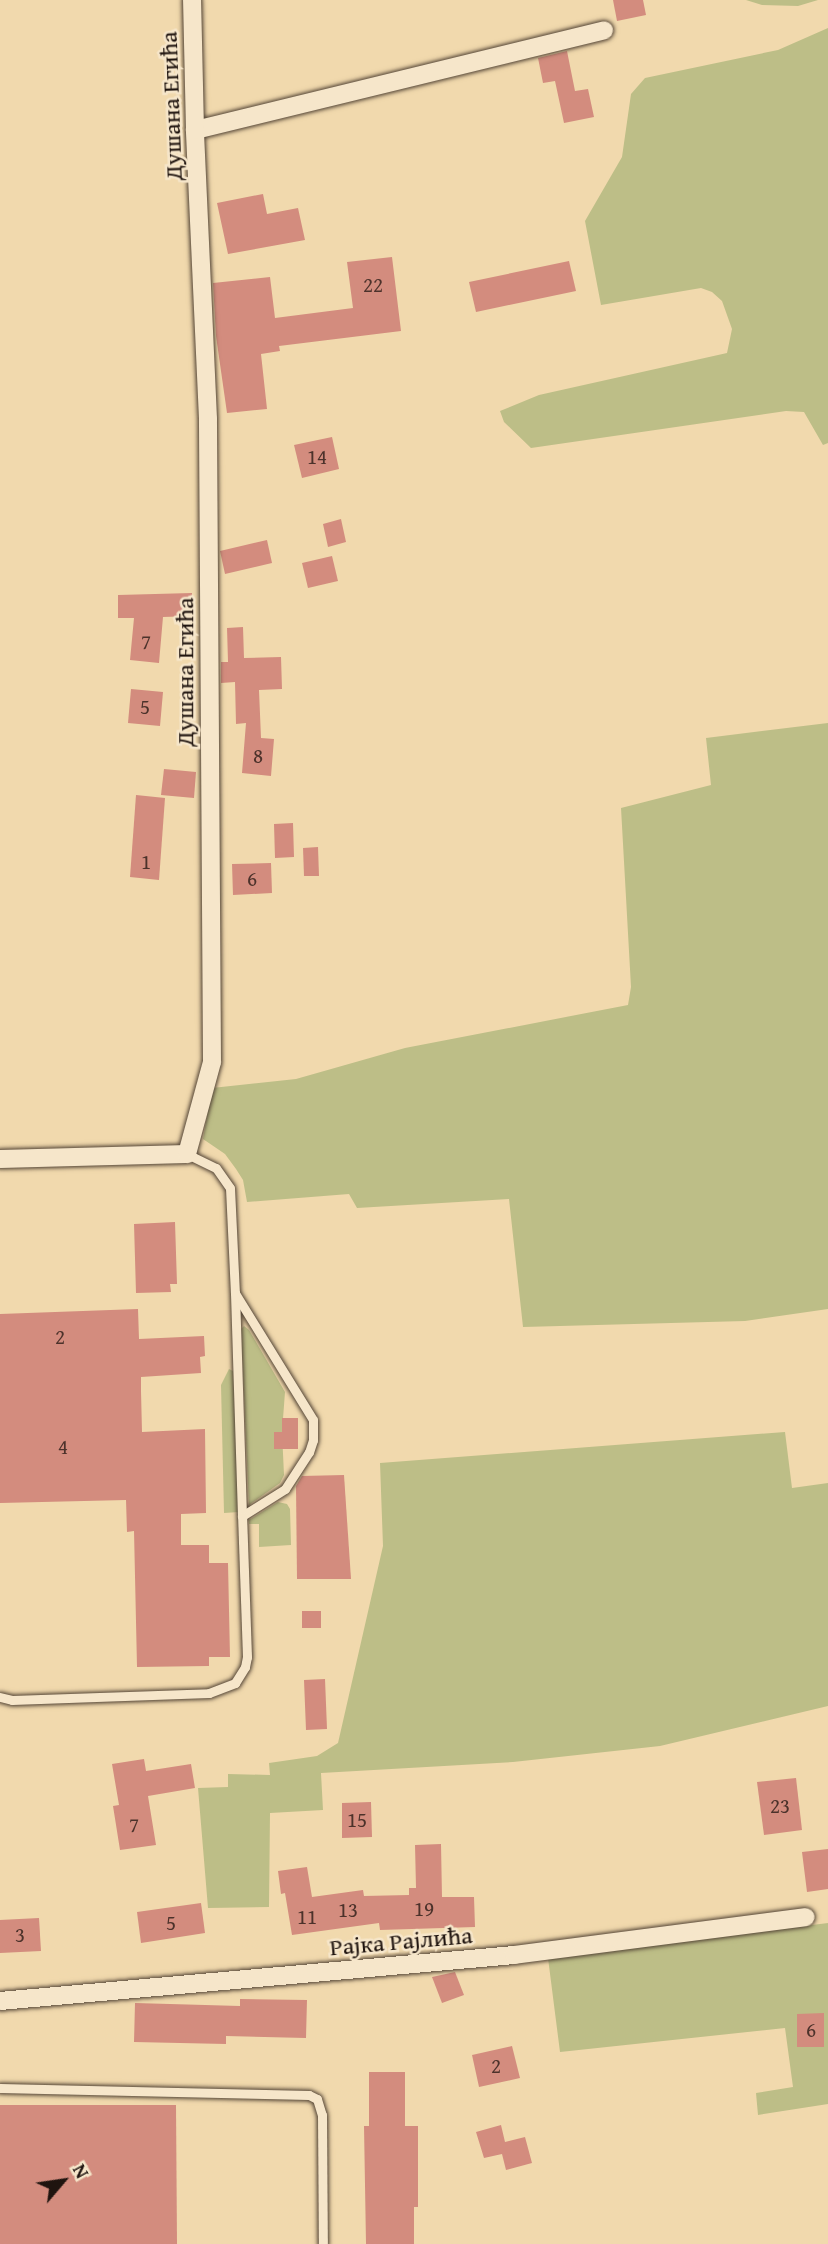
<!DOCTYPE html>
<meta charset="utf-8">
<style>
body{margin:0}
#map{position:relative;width:828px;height:2244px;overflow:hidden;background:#f1d9ad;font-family:"Gentium Book Plus",serif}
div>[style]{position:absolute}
.green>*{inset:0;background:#bdbe87}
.building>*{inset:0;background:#d38c7e}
.roads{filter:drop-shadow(0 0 2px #544536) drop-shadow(0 0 2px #544536)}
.lane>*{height:9px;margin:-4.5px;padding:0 4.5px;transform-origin:4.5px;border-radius:4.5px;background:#f6e6ca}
.street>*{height:18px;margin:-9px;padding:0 9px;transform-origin:9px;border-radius:9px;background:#f6e6ca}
span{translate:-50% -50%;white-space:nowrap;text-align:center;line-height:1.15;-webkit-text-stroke:5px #f6e6ca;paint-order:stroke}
.number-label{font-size:21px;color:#4c322b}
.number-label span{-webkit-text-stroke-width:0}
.street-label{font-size:24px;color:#1f140f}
.north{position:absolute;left:28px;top:2146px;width:70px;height:70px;-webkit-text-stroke:5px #f6e6ca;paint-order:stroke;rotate:61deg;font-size:19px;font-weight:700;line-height:28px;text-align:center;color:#1f140f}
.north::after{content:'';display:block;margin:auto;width:24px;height:32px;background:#1f140f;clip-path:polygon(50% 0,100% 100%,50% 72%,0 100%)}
</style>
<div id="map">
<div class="green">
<i style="clip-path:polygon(746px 0,818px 0,798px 6px,762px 5px)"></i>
<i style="clip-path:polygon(828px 28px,828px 443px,823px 445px,804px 412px,786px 411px,531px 448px,504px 422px,500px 411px,539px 395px,727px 353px,732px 329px,722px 301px,712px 292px,701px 288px,601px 305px,585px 221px,622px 157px,631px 94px,645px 78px,778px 50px)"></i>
<i style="clip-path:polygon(828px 723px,828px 1309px,745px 1321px,523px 1327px,509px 1199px,357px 1208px,349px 1194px,247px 1202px,243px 1180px,236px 1169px,225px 1154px,203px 1139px,212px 1088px,296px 1079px,405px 1048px,628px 1005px,631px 987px,621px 808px,711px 785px,706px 738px)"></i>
<i style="clip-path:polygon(244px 1326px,249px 1330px,285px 1392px,282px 1432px,284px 1475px,280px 1483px,249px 1505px,241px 1329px)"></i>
<i style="clip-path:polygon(229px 1369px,233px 1371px,239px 1512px,224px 1513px,221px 1385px)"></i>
<i style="clip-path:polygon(785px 1432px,792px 1488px,828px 1483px,828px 1706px,660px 1746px,513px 1762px,321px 1773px,323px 1810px,270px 1813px,269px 1907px,208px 1908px,198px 1788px,228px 1787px,228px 1774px,270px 1775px,269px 1763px,317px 1756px,338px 1743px,383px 1546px,380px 1463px)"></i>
<i style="clip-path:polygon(278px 1502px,287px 1504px,290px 1509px,291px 1545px,259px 1547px,259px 1524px,249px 1524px,249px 1520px)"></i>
<i style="clip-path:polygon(828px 1923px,828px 2104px,758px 2115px,756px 2093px,793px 2087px,785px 2028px,560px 2052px,548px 1958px)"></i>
</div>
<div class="building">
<i style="clip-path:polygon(613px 0,643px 0,646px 15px,617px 21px)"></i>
<i style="clip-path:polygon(567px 51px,575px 91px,588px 89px,594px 117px,564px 123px,555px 81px,543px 83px,538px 58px)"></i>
<i style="clip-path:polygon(263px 194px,267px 214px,298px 208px,305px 240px,228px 254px,217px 203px)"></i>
<i style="clip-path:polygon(392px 257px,401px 331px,279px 346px,280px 351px,261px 354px,267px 409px,227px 413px,216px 336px,213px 283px,270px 277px,275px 318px,353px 308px,347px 262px)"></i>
<i style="clip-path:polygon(569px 261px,576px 291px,476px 312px,469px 282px)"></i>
<i style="clip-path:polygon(332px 437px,339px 469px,302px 478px,294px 445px)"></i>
<i style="clip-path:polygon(341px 519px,346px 542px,328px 547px,323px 524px)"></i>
<i style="clip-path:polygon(267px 540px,272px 563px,225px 574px,220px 551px)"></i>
<i style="clip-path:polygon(332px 556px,338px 581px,308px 588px,302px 563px)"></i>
<i style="clip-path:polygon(192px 593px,193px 616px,163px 617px,159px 663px,130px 660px,134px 618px,118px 618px,118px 595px)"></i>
<i style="clip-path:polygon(243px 627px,244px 658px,281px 657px,282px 689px,259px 690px,261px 738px,274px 739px,271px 776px,242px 773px,246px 723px,236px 724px,235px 682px,221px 683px,221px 662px,228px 662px,227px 628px)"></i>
<i style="clip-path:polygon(131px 689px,163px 692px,160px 726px,128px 723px)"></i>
<i style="clip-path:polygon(164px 769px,196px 772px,194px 798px,161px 795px)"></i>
<i style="clip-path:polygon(136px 795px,165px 798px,159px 880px,130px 877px)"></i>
<i style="clip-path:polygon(293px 823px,294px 857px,275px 858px,274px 824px)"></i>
<i style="clip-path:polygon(318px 847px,319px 876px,304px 876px,303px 848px)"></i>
<i style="clip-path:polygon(271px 863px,272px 893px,233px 895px,232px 864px)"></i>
<i style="clip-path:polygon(175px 1222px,177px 1284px,170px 1284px,171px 1292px,136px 1293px,134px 1224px)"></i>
<i style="clip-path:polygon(138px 1309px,139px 1339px,204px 1336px,205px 1356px,200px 1357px,201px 1373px,141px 1377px,141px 1391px,142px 1432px,205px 1429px,206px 1513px,181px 1514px,181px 1545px,209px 1545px,209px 1563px,228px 1563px,230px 1657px,209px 1657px,209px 1666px,137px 1667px,134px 1531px,127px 1532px,126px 1500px,0 1503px,0 1314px)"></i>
<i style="clip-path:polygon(282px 1418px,298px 1418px,298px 1449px,274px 1449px,274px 1432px,282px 1432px)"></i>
<i style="clip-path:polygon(344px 1475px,351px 1579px,297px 1579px,296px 1486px,302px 1476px)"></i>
<i style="clip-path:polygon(302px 1611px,321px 1611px,321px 1628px,302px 1628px)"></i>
<i style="clip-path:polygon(325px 1679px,327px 1729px,306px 1730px,304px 1680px)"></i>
<i style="clip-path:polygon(144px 1759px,146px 1771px,191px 1764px,195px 1788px,148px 1796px,156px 1845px,120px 1850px,113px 1806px,119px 1805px,112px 1764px)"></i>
<i style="clip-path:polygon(796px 1778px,802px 1830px,764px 1835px,757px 1782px)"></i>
<i style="clip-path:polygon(371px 1802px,372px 1837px,342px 1838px,342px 1803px)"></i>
<i style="clip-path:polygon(441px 1844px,442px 1897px,474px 1897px,475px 1927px,380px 1930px,379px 1923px,292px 1935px,285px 1893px,281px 1894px,278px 1871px,307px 1867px,312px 1897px,363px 1890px,364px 1896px,409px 1895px,409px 1888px,416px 1888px,415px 1845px)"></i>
<i style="clip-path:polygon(828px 1849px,828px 1889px,807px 1892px,802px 1852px)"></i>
<i style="clip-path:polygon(201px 1903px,205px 1933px,141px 1943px,137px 1912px)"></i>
<i style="clip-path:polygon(39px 1918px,41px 1951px,0 1953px,0 1920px)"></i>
<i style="clip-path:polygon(455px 1972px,464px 1995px,442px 2003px,432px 1977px)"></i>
<i style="clip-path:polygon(240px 1999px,307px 2000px,306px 2038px,226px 2036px,226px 2044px,134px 2042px,135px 2003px,240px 2006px)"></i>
<i style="clip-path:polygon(824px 2013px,824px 2047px,797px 2047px,797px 2014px)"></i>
<i style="clip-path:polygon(512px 2046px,520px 2078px,479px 2087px,472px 2055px)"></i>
<i style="clip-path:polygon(369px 2072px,405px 2072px,405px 2126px,418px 2126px,418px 2207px,414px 2207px,414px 2244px,366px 2244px,364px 2126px,369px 2126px)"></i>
<i style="clip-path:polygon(0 2105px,176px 2105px,177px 2244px,0 2244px)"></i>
<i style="clip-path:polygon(501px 2125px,505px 2142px,525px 2137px,532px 2163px,506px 2170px,502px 2154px,484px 2158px,476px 2132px)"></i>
</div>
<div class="roads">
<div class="lane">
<i style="left:187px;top:1154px;width:32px;rotate:26deg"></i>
<i style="left:216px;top:1168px;width:24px;rotate:55deg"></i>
<i style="left:230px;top:1188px;width:105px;rotate:87.3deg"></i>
<i style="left:235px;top:1293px;width:149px;rotate:58.4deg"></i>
<i style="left:313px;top:1420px;width:20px;rotate:90deg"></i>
<i style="left:313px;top:1440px;width:13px;rotate:108deg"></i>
<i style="left:309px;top:1452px;width:44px;rotate:123deg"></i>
<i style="left:285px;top:1489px;width:51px;rotate:147.9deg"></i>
<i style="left:242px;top:1516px;width:223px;rotate:-91.8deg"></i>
<i style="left:0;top:1697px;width:12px;rotate:14deg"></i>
<i style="left:12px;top:1700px;width:197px;rotate:-2deg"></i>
<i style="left:209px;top:1693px;width:28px;rotate:-21deg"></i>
<i style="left:235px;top:1683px;width:19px;rotate:-58deg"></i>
<i style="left:245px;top:1667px;width:10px;rotate:-79deg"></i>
<i style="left:247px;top:1657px;width:141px;rotate:-92deg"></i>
<i style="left:0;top:2088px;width:309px;rotate:1.3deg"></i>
<i style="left:309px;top:2095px;width:9px;rotate:27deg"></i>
<i style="left:317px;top:2099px;width:17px;rotate:73deg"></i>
<i style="left:322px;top:2115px;width:129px;rotate:89.6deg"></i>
</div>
<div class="street">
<i style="left:195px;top:130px;width:421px;rotate:-13.7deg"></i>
<i style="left:0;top:1159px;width:187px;rotate:-1.5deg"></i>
<i style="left:187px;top:1154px;width:95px;rotate:-74.8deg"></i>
<i style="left:212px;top:1062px;width:643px;rotate:-90.36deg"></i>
<i style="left:208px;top:419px;width:289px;rotate:-92.6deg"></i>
<i style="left:195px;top:130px;width:130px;rotate:-91.3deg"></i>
<i style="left:0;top:2001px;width:516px;rotate:-5.11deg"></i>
<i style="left:514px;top:1955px;width:294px;rotate:-7.4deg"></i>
</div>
</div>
<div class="number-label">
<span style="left:373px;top:285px">22</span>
<span style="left:317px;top:457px">14</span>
<span style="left:146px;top:642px">7</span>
<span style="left:145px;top:707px">5</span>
<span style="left:258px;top:756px">8</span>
<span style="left:146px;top:862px">1</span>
<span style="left:252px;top:879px">6</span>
<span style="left:60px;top:1337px">2</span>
<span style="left:63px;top:1447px">4</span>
<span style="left:780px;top:1806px">23</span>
<span style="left:357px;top:1820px">15</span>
<span style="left:134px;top:1825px">7</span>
<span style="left:424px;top:1909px">19</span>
<span style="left:348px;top:1910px">13</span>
<span style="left:307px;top:1917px">11</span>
<span style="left:171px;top:1923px">5</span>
<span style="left:20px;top:1935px">3</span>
<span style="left:811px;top:2030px">6</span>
<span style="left:496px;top:2066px">2</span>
</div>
<div class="street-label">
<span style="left:171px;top:106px;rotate:-92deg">Душана Егића</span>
<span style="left:185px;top:672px;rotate:-90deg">Душана Егића</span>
<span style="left:401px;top:1941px;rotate:-5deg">Рајка Рајлића</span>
</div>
<div class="north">N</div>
</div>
